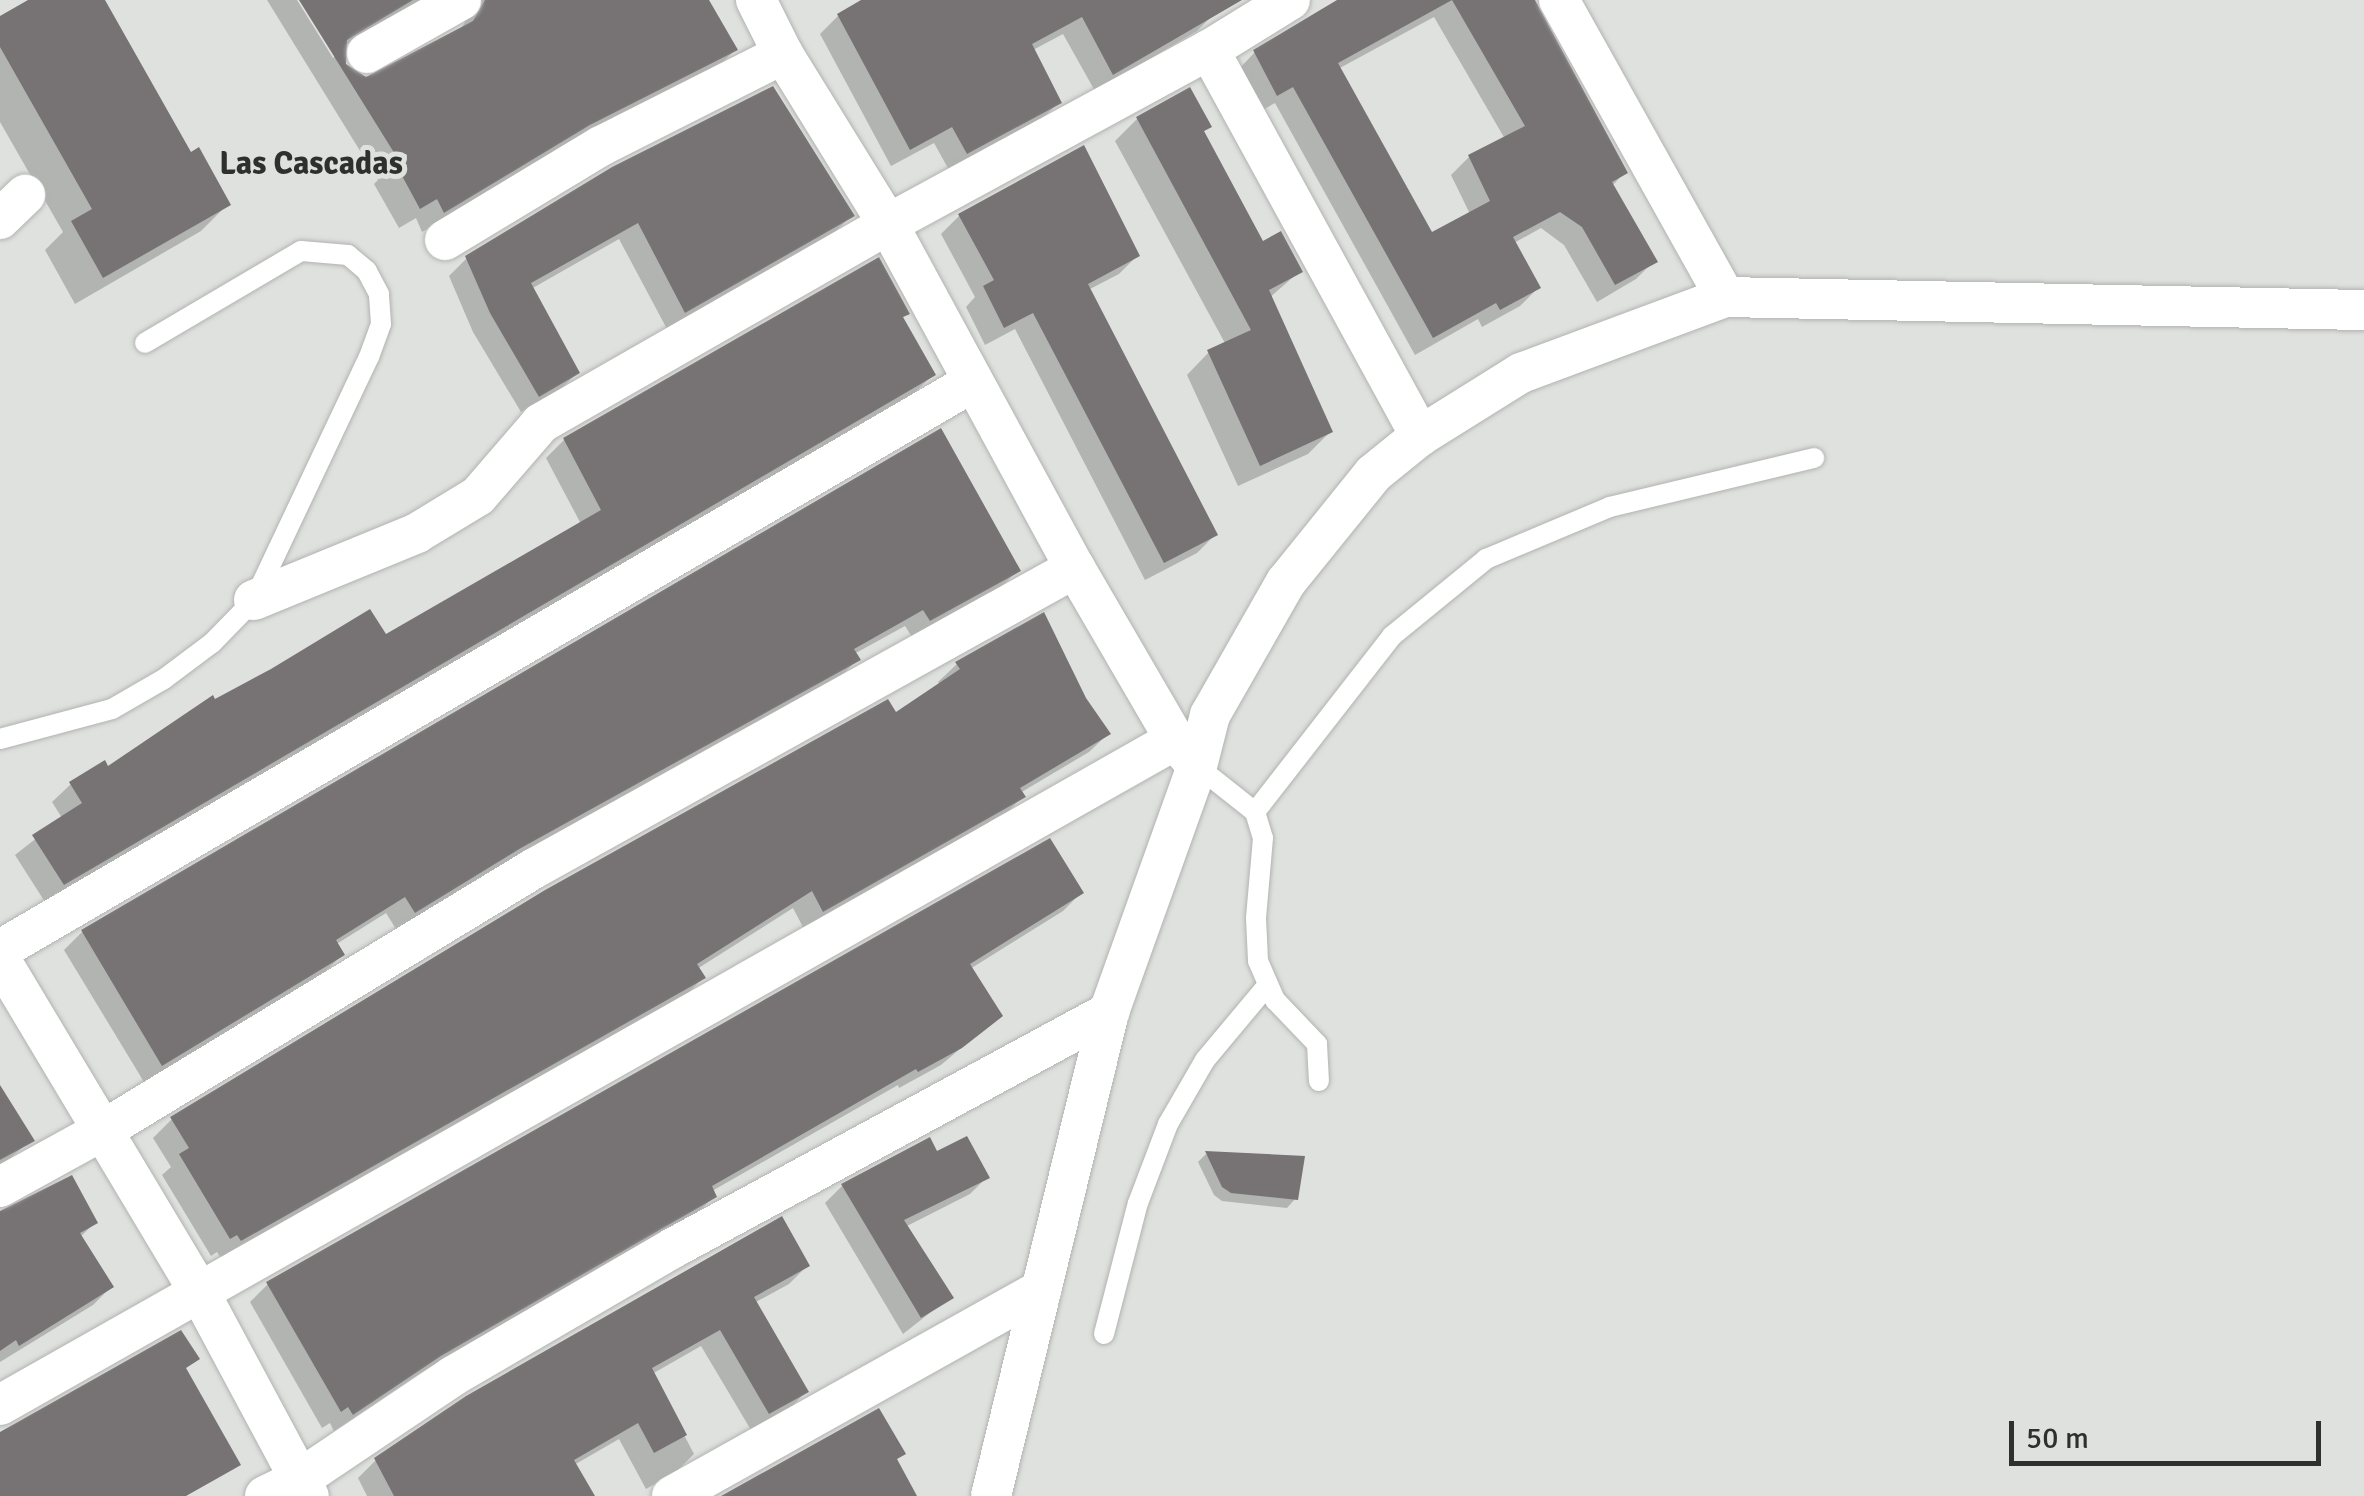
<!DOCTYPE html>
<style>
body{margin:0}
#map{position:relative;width:2364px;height:1496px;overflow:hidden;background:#dfe1de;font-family:Signika,sans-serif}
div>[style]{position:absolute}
.shadow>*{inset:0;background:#0003}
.building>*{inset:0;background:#777273}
.roads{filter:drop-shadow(0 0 2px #b1b3b0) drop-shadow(0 0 2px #b1b3b0)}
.service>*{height:20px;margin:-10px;padding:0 10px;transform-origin:10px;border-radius:10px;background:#fff}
.minor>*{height:40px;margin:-20px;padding:0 20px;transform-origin:20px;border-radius:20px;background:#fff}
span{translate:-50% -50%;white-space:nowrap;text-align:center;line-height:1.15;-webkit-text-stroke:10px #dfe1de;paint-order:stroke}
.neighbourhood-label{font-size:32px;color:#2e2f2e;font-weight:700}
.scale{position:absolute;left:2009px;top:1421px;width:312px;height:45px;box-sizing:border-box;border:5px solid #2e2f2e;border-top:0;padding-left:12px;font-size:30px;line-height:35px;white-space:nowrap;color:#2e2f2e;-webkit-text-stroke:8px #dfe1de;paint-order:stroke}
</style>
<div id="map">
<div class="shadow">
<i style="clip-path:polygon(33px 0,102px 0,190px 155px,228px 204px,201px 231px,75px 304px,45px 250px,63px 232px,0 122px,0 19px)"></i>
<i style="clip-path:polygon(267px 0,297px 0,333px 58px,336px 55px,303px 0,432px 0,344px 46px,345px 67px,355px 76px,378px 77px,460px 31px,465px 22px,452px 0,707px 0,735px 50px,715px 70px,567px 145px,422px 232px,416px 218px,399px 228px,374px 184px,378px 180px)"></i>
<i style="clip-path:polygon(866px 0,1208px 0,1215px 13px,1197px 31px,1095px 91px,1063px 34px,1033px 50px,1059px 102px,1041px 120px,949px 170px,934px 143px,891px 166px,820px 34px,838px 16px)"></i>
<i style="clip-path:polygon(evenodd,1344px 0,1533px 0,1625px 172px,1612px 186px,1654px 261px,1636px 279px,1597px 302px,1564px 245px,1541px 228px,1514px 243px,1538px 288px,1520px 306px,1482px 327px,1478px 319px,1415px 355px,1275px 103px,1259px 112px,1237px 71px,1255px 52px,1344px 0,1434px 17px,1505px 139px,1469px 157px,1451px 175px,1470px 214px,1431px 235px,1338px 69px,1434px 17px)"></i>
<i style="clip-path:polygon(1137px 119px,1209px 127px,1202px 133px,1262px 244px,1300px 271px,1269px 298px,1330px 432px,1308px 454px,1238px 486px,1187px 375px,1209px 352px,1226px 345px,1115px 141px)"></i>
<i style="clip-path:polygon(1083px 148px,1137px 256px,1119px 274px,1088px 290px,1215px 535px,1197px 553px,1145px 580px,1015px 329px,985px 345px,966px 307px,975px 297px,941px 234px,959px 216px)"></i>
<i style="clip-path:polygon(614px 169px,852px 215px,834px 233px,667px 329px,619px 239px,531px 289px,577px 373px,559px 391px,521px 412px,473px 332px,449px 276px,467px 258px)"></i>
<i style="clip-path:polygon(901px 319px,933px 375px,914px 393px,45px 902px,15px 855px,62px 818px,52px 802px,71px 784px,107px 769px,214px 702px,385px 637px,581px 524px,546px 458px,564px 440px)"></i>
<i style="clip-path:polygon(940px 431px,1018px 570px,1000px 588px,912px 637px,905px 626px,854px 654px,858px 659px,840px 677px,396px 929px,386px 913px,335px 945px,342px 955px,324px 973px,144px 1082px,64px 950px,82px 932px)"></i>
<i style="clip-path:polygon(957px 664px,1084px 699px,1108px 734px,1089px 752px,1020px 793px,1022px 797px,1004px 816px,804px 929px,793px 908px,697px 969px,703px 978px,684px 997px,221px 1258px,217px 1252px,211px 1256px,162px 1175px,171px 1167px,153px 1138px,172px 1119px,895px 715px,940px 685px,938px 682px)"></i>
<i style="clip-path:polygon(1081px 893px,1063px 911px,970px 969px,1000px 1015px,941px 1065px,899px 1088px,898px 1085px,712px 1191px,714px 1196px,696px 1215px,420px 1373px,334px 1431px,330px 1423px,322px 1428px,250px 1302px,268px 1284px)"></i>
<i style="clip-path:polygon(0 1090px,31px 1140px,0 1167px)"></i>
<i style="clip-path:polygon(936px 1154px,987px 1177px,970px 1194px,905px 1227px,950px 1297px,903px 1334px,825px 1203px,842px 1186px)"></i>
<i style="clip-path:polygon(1206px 1154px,1295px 1199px,1287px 1208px,1222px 1201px,1214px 1195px,1198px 1162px)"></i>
<i style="clip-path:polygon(0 1213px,95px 1223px,80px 1237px,111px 1287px,93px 1305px,0 1362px)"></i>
<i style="clip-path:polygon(807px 1266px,789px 1284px,754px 1303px,806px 1392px,788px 1410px,751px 1430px,701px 1346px,652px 1374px,694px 1454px,676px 1472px,646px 1489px,619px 1439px,574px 1465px,578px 1496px,367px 1496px,358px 1478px,376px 1460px)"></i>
</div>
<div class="building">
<i style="clip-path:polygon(28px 0,105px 0,191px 152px,199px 147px,231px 205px,103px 278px,71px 221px,92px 209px,0 47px,0 16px)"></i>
<i style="clip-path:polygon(299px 0,413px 0,347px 40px,346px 64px,366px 77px,473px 21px,485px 0,709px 0,738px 50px,590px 125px,444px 213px,437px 199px,420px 209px,394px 161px,398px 159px)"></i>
<i style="clip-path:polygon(861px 0,1242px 0,1113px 75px,1082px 17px,1032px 44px,1062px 103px,967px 154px,952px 127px,910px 150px,837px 14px)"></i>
<i style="clip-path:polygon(1337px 0,1452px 0,1338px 63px,1432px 232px,1490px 201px,1468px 155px,1525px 126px,1452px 0,1535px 0,1628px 173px,1612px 182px,1658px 262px,1615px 285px,1582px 227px,1560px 212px,1513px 237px,1541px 288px,1500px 310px,1496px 303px,1433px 338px,1293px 87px,1277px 96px,1253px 50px)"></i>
<i style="clip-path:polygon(773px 86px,855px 216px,685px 313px,638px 223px,531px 283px,580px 373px,539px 397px,490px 313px,465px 256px,612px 167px)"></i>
<i style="clip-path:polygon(1190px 87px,1212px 127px,1204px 131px,1263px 241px,1281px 231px,1303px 272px,1269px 290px,1333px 432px,1260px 466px,1207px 350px,1251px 330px,1136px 117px)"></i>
<i style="clip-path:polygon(1084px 145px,1140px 256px,1088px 284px,1218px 535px,1164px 563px,1033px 313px,1004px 328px,983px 286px,994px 280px,958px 214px)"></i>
<i style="clip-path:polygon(879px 257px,910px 314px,903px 317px,936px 375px,64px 885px,32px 835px,82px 803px,69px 782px,105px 760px,108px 766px,213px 695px,215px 699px,271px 669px,370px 609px,386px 634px,601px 510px,563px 438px)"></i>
<i style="clip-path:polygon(941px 428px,1021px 571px,930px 621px,923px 610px,854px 649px,861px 660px,521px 848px,415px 913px,405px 897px,336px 940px,345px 955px,162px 1066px,81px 930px)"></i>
<i style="clip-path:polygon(1044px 612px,1086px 698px,1111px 734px,1020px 788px,1026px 797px,823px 912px,812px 891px,697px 964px,706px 978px,241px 1241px,237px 1235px,230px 1239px,179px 1154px,189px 1148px,170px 1117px,545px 890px,888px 699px,896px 712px,960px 669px,955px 662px)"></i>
<i style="clip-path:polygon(1050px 838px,1084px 893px,970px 964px,1003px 1016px,962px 1048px,918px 1072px,916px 1069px,712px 1186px,717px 1197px,441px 1356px,353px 1415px,348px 1407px,341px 1412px,266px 1282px)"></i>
<i style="clip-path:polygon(0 1085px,35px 1141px,0 1160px)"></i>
<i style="clip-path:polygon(967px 1136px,990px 1178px,904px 1220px,954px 1298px,921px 1318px,841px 1184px,930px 1137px,937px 1151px)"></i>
<i style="clip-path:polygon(1205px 1151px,1305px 1156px,1298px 1200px,1231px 1193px,1222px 1187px)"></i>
<i style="clip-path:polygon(72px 1175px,98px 1223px,80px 1233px,114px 1287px,19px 1346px,16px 1340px,0 1351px,0 1211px)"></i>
<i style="clip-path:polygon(782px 1216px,810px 1266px,754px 1297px,809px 1392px,769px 1414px,720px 1330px,652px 1368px,687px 1435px,654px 1453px,638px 1423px,574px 1460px,595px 1496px,394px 1496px,374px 1458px,466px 1396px)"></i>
<i style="clip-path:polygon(181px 1330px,200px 1359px,186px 1368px,241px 1465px,186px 1496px,0 1496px,0 1432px)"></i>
<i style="clip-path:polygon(879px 1408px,906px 1454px,897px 1459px,917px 1496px,721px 1496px)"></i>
</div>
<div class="roads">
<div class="service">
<i style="left:0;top:739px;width:116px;rotate:-15deg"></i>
<i style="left:112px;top:709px;width:60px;rotate:-30deg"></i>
<i style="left:164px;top:679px;width:60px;rotate:-36.9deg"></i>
<i style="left:212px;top:643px;width:60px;rotate:-45.7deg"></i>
<i style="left:254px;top:600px;width:269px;rotate:-64.7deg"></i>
<i style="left:369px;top:357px;width:35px;rotate:-70deg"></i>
<i style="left:381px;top:324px;width:30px;rotate:-94deg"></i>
<i style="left:379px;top:294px;width:26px;rotate:-118deg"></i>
<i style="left:367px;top:271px;width:25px;rotate:-140deg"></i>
<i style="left:348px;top:255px;width:47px;rotate:-175.1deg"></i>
<i style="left:301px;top:251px;width:181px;rotate:149.5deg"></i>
<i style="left:1197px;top:766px;width:74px;rotate:38.4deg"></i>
<i style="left:1255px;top:812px;width:27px;rotate:73deg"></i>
<i style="left:1263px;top:838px;width:80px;rotate:95deg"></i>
<i style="left:1256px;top:918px;width:43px;rotate:87.3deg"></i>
<i style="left:1258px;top:961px;width:43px;rotate:66.4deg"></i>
<i style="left:1275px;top:1000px;width:61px;rotate:46.3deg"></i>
<i style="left:1317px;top:1044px;width:37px;rotate:87deg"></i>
<i style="left:1255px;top:812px;width:223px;rotate:-52.1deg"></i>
<i style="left:1392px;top:636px;width:122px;rotate:-39.3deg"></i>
<i style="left:1486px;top:559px;width:134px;rotate:-22.8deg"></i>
<i style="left:1610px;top:507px;width:210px;rotate:-13.5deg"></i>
<i style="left:1104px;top:1334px;width:135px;rotate:-75.5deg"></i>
<i style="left:1138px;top:1203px;width:85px;rotate:-69.2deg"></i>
<i style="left:1168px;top:1124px;width:74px;rotate:-60deg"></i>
<i style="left:1205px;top:1060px;width:95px;rotate:-50.1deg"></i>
</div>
<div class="minor">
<i style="left:756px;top:0;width:60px;rotate:63.4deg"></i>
<i style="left:783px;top:54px;width:200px;rotate:58.3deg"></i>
<i style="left:888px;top:224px;width:392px;rotate:61.5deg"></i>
<i style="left:1075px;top:568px;width:199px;rotate:59.8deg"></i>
<i style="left:1175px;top:740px;width:25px;rotate:50deg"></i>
<i style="left:1559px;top:0;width:340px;rotate:60.8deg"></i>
<i style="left:1209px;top:50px;width:440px;rotate:61.3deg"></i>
<i style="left:367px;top:53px;width:108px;rotate:-29.4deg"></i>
<i style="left:0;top:219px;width:35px;rotate:-44deg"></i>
<i style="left:445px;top:240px;width:182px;rotate:-31.1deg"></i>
<i style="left:601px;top:146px;width:204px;rotate:-26.8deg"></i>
<i style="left:254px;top:600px;width:176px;rotate:-22.3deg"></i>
<i style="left:417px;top:533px;width:71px;rotate:-31.2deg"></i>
<i style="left:478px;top:496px;width:96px;rotate:-49.2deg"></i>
<i style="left:541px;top:423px;width:400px;rotate:-29.8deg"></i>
<i style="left:888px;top:224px;width:365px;rotate:-28.5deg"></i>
<i style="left:1209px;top:50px;width:95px;rotate:-31.7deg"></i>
<i style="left:0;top:950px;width:1124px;rotate:-30.28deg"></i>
<i style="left:0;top:959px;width:392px;rotate:59.1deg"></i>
<i style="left:201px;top:1295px;width:228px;rotate:61.8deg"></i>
<i style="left:0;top:1187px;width:114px;rotate:-28.8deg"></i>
<i style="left:100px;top:1132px;width:507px;rotate:-31.27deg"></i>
<i style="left:533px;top:869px;width:620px;rotate:-29.05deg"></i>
<i style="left:0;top:1405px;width:1350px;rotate:-29.51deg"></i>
<i style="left:265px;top:1496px;width:39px;rotate:-26deg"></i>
<i style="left:300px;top:1479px;width:184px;rotate:-33.9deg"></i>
<i style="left:453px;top:1376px;width:255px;rotate:-30.2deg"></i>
<i style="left:673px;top:1248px;width:496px;rotate:-28.4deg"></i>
<i style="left:672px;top:1496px;width:423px;rotate:-29.2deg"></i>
<i style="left:991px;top:1496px;width:498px;rotate:-76.3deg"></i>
<i style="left:1109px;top:1012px;width:261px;rotate:-70.3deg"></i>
<i style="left:1197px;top:766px;width:53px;rotate:-75.7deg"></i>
<i style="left:1210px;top:715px;width:153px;rotate:-60.3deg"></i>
<i style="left:1286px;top:582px;width:139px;rotate:-51.1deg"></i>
<i style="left:1373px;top:474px;width:60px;rotate:-39deg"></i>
<i style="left:1420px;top:436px;width:119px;rotate:-32deg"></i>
<i style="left:1521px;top:373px;width:218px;rotate:-20.4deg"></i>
<i style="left:1725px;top:297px;width:639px;rotate:1.17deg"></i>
</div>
</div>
<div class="neighbourhood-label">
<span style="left:311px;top:164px">Las Cascadas</span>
</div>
<div class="scale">50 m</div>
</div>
